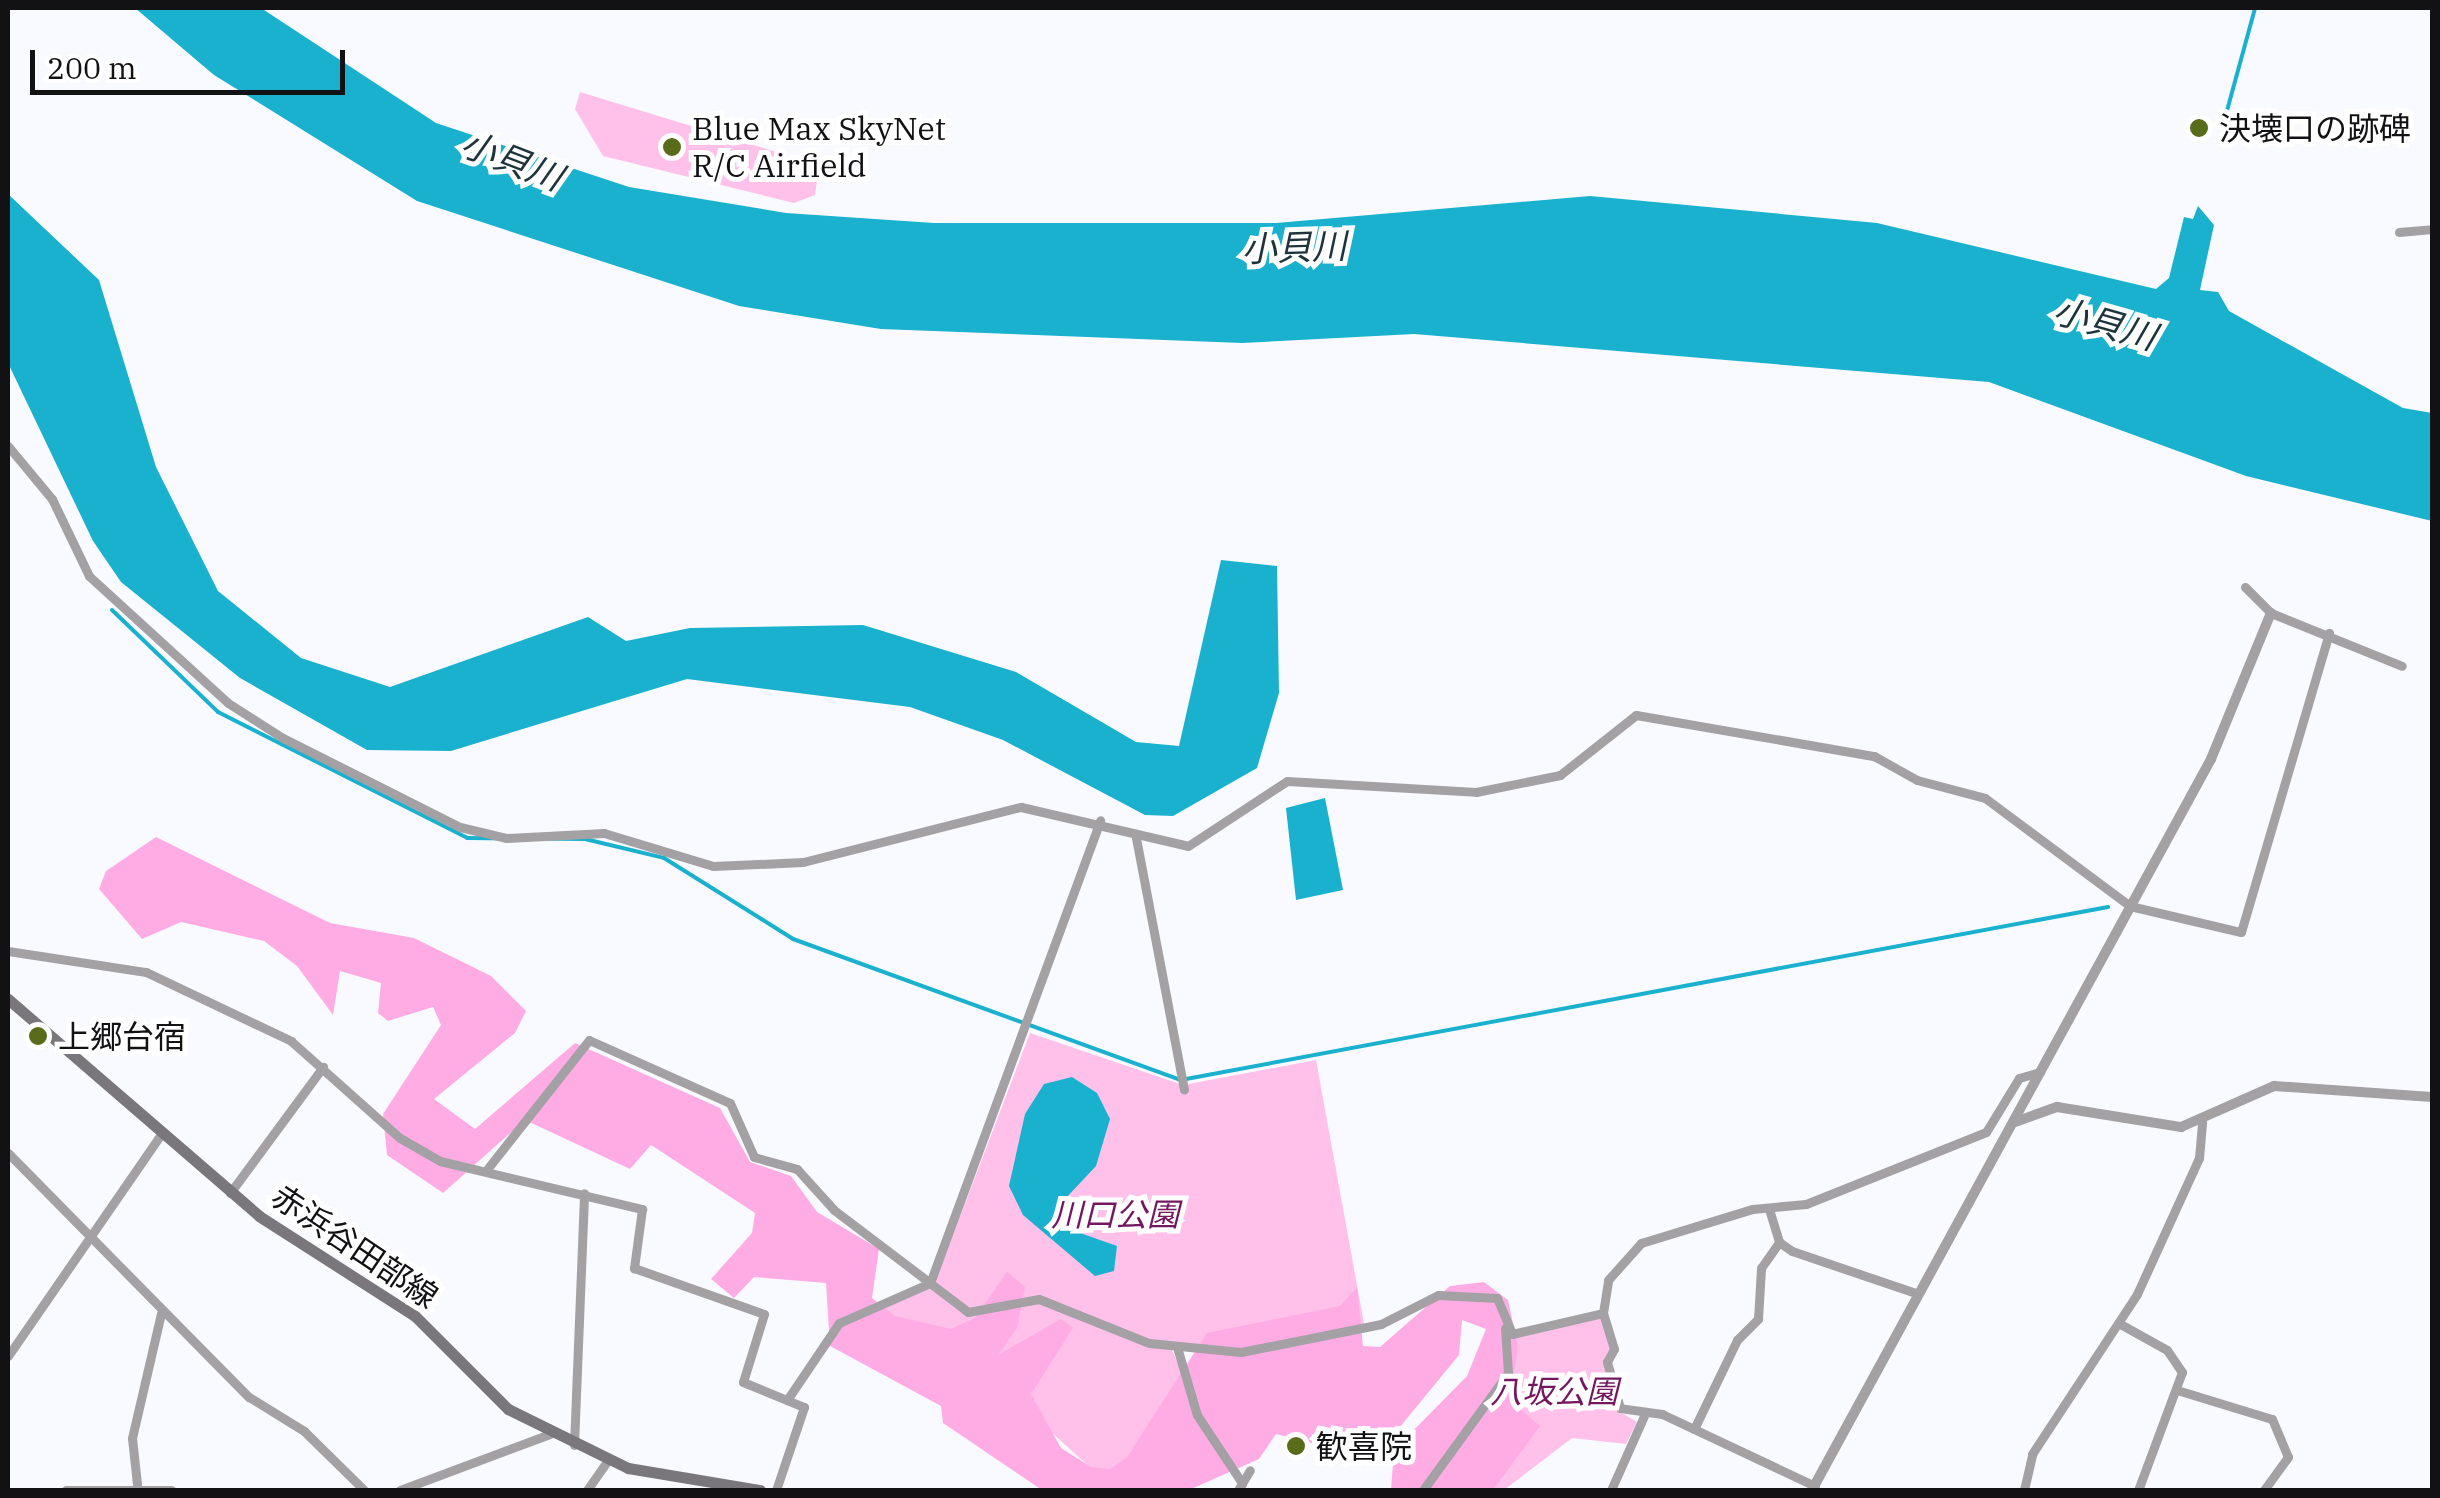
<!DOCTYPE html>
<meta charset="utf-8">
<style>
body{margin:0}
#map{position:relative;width:2440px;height:1498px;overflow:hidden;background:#f9faff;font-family:"IBM Plex Serif","Noto Sans JP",serif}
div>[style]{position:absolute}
.green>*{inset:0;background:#ffc0ea}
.forest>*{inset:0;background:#fface5}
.water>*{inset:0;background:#19b1ce}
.stream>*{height:4px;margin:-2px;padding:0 2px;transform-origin:2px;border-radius:2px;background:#19b1ce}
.minor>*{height:9px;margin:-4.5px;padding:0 4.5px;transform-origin:4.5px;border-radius:4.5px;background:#a3a1a4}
.tertiary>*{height:10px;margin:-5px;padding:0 5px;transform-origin:5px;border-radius:5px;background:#a3a1a4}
.secondary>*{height:11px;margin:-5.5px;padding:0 5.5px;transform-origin:5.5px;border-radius:5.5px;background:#79777b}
.dots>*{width:28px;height:28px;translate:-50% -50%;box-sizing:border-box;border:5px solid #fff;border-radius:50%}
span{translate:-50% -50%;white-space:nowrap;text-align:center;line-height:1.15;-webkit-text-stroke:10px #fff;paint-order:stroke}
.poi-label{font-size:32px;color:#121215}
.left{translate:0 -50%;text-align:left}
.park-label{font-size:32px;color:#751760;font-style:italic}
.street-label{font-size:32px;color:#121215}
.water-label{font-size:35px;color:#1e343a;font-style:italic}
.frame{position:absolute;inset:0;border:10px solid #121215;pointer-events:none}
.scale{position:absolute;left:30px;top:50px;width:315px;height:45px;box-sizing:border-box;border:5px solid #121215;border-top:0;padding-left:12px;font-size:30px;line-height:35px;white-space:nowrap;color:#121215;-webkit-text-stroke:8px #fff;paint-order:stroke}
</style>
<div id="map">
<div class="green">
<i style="clip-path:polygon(580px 92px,819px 165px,815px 195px,794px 203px,603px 156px,575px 109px)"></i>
<i style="clip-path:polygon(1030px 1033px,1183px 1085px,1316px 1060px,1365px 1329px,1171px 1348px,1191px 1392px,1161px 1408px,1108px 1484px,1026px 1409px,879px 1307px,934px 1285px)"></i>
<i style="clip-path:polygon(1603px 1313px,1614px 1334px,1606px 1383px,1617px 1410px,1637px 1422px,1626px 1444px,1572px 1438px,1504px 1490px,1426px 1490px,1512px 1334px)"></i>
</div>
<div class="forest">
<i style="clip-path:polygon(156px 837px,330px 923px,414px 938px,491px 976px,526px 1011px,515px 1033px,434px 1099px,475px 1129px,575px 1043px,720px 1108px,750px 1162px,791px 1176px,817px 1212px,879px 1249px,872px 1298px,895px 1316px,951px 1329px,975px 1318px,1007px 1272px,1025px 1287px,1017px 1328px,998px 1355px,1061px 1319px,1073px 1328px,1031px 1394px,1061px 1448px,1091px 1467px,1110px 1469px,1127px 1457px,1207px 1333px,1340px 1306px,1357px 1287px,1363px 1346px,1380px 1347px,1450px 1286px,1484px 1282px,1508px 1300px,1518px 1347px,1510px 1401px,1540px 1426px,1493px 1490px,1391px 1490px,1394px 1450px,1467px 1376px,1486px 1329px,1462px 1320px,1459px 1355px,1390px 1439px,1368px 1432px,1335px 1449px,1276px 1434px,1259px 1459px,1189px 1490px,1042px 1490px,943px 1423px,941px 1406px,830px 1346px,826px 1283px,754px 1277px,734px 1298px,711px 1279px,752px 1233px,755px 1213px,651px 1145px,630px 1169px,525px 1120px,443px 1193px,387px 1155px,383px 1114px,441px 1025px,433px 1007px,388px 1021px,378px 1013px,381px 983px,340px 971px,333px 1015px,297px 966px,264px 941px,181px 922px,142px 939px,99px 889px,106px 871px)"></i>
</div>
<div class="water">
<i style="clip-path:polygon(135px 8px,261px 8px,436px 123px,629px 187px,786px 213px,934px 223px,1276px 223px,1590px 196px,1877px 223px,2156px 289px,2169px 278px,2184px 217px,2193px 219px,2198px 206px,2214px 225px,2200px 290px,2218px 292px,2229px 311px,2403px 408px,2432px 413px,2432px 521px,2246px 476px,1989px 382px,1414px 334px,1242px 343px,881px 329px,739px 306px,417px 201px,214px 75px)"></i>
<i style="clip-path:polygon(8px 194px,99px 280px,156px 467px,218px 591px,301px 658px,390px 687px,588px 617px,626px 641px,690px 628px,863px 625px,1016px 672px,1136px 742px,1179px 746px,1221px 560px,1277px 566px,1279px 693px,1257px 768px,1173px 816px,1145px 815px,1003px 740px,910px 707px,687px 679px,451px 751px,367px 750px,240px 678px,121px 582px,93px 541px,8px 363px)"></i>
<i style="clip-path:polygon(1325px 798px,1343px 890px,1296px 900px,1286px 808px)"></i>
<i style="clip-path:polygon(1072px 1077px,1097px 1093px,1110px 1119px,1096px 1166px,1065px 1199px,1083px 1234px,1117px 1246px,1114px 1271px,1095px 1276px,1023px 1215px,1009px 1186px,1025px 1114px,1044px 1084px)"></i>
</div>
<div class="stream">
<i style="left:2225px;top:118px;width:114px;rotate:-74.7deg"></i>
<i style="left:112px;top:610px;width:147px;rotate:43.9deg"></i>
<i style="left:218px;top:712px;width:279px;rotate:26.8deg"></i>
<i style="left:467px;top:838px;width:118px;rotate:0.5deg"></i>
<i style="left:585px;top:839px;width:81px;rotate:13.5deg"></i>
<i style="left:664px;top:858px;width:152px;rotate:32.1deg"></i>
<i style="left:793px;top:939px;width:410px;rotate:20deg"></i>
<i style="left:1186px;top:1079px;width:938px;rotate:-10.57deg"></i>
</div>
<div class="minor">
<i style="left:2399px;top:232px;width:33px;rotate:-5deg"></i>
<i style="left:8px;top:446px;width:69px;rotate:50.3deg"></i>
<i style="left:52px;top:499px;width:85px;rotate:64.3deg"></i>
<i style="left:89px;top:576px;width:188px;rotate:42.4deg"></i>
<i style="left:228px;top:703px;width:65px;rotate:32.5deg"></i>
<i style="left:283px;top:738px;width:198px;rotate:26.7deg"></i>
<i style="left:460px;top:827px;width:47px;rotate:13.4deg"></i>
<i style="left:506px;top:838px;width:98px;rotate:-2.9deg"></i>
<i style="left:604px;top:833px;width:114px;rotate:16.8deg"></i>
<i style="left:713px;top:866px;width:90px;rotate:-2.5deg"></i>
<i style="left:803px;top:862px;width:225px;rotate:-14.2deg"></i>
<i style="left:1021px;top:807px;width:171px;rotate:13.1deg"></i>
<i style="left:1188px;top:846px;width:118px;rotate:-33.3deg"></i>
<i style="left:1287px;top:781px;width:189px;rotate:3.3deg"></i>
<i style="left:1476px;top:792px;width:86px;rotate:-11.4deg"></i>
<i style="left:1560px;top:775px;width:97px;rotate:-38.3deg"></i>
<i style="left:1636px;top:715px;width:242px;rotate:9.8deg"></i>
<i style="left:1874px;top:756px;width:49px;rotate:29.2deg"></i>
<i style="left:1917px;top:780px;width:70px;rotate:14.8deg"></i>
<i style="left:1985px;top:798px;width:181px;rotate:36.7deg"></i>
<i style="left:2130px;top:906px;width:114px;rotate:13.2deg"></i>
<i style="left:2241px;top:932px;width:312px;rotate:-73.6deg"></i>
<i style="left:2245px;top:587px;width:37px;rotate:45deg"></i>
<i style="left:2271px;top:613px;width:141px;rotate:22deg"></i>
<i style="left:1136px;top:838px;width:256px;rotate:79.2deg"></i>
<i style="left:8px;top:951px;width:140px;rotate:8.7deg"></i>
<i style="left:146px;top:972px;width:161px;rotate:25.4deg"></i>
<i style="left:291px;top:1041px;width:146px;rotate:41.7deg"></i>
<i style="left:400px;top:1138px;width:46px;rotate:29.9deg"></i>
<i style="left:440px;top:1161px;width:208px;rotate:13.4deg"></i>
<i style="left:642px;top:1209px;width:60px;rotate:97.7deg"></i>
<i style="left:634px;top:1268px;width:138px;rotate:19.5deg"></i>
<i style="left:764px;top:1314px;width:71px;rotate:107.2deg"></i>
<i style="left:743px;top:1382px;width:66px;rotate:22.3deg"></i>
<i style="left:804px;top:1407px;width:88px;rotate:108.6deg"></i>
<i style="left:8px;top:1153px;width:343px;rotate:45.4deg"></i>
<i style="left:249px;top:1397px;width:65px;rotate:31.7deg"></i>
<i style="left:304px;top:1431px;width:84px;rotate:44.5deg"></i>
<i style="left:488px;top:1168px;width:163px;rotate:-51.7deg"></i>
<i style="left:589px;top:1040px;width:154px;rotate:24.1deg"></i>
<i style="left:730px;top:1103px;width:59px;rotate:66deg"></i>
<i style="left:754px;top:1157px;width:45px;rotate:15.6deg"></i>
<i style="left:797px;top:1169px;width:55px;rotate:47.9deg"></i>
<i style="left:834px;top:1210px;width:121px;rotate:37.2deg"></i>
<i style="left:930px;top:1283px;width:493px;rotate:-69.8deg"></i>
<i style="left:230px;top:1193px;width:157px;rotate:-53.6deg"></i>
<i style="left:1769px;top:1209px;width:34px;rotate:73deg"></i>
<i style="left:1779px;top:1242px;width:16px;rotate:35deg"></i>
<i style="left:1792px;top:1251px;width:133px;rotate:18.8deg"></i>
<i style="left:2122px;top:1325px;width:51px;rotate:29.1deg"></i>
<i style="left:2167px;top:1350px;width:27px;rotate:56deg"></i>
<i style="left:2182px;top:1372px;width:126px;rotate:110.4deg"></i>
<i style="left:1177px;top:1347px;width:71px;rotate:73.6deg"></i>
<i style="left:1197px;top:1415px;width:82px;rotate:56.5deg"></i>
<i style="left:8px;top:1356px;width:267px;rotate:-55.4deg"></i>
<i style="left:2177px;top:1390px;width:99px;rotate:17deg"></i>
<i style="left:2272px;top:1419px;width:41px;rotate:67.2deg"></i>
<i style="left:2288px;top:1457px;width:41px;rotate:126deg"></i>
<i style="left:787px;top:1400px;width:93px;rotate:-56deg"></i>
<i style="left:839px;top:1323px;width:99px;rotate:-23.7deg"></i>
<i style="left:930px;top:1283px;width:48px;rotate:37.3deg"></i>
<i style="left:968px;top:1312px;width:72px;rotate:-10.4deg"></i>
<i style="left:1039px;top:1299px;width:118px;rotate:21.8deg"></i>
<i style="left:1149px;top:1343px;width:92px;rotate:5.6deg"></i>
<i style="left:1241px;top:1352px;width:143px;rotate:-11.3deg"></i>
<i style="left:1381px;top:1324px;width:64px;rotate:-27deg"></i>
<i style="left:1438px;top:1295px;width:59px;rotate:2.9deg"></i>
<i style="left:1497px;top:1298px;width:39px;rotate:67deg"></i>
<i style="left:1512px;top:1334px;width:93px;rotate:-13deg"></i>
<i style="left:1694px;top:1429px;width:99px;rotate:-64.2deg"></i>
<i style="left:1737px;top:1340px;width:30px;rotate:-45deg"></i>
<i style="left:1758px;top:1319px;width:51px;rotate:-86.6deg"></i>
<i style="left:1761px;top:1268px;width:32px;rotate:-55deg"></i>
<i style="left:574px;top:1445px;width:252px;rotate:-87.7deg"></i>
<i style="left:137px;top:1484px;width:46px;rotate:-96.2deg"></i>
<i style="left:132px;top:1438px;width:128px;rotate:-76.9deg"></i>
<i style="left:1815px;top:1486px;width:169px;rotate:-154.8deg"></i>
<i style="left:1662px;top:1414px;width:42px;rotate:-171.9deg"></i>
<i style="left:1620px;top:1408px;width:48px;rotate:-105.8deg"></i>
<i style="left:1607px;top:1362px;width:15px;rotate:-62deg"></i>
<i style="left:1614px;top:1349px;width:38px;rotate:-107deg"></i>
<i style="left:1603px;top:1313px;width:33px;rotate:-81deg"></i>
<i style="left:1608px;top:1280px;width:50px;rotate:-48.3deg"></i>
<i style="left:1641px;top:1243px;width:116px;rotate:-17deg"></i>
<i style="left:1752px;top:1209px;width:54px;rotate:-5.3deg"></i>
<i style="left:1806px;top:1204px;width:194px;rotate:-21.8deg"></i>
<i style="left:1986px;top:1132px;width:63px;rotate:-58.6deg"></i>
<i style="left:2019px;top:1078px;width:22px;rotate:-16deg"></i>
<i style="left:66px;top:1490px;width:105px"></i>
<i style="left:400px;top:1490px;width:160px;rotate:-20.5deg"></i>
<i style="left:587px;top:1490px;width:35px;rotate:-55deg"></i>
<i style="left:1238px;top:1490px;width:23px;rotate:-59deg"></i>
<i style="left:1423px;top:1490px;width:145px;rotate:-54deg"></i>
<i style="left:1508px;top:1373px;width:45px;rotate:-93.8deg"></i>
<i style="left:1611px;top:1490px;width:81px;rotate:-66deg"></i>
<i style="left:2024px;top:1490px;width:37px;rotate:-77deg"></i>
<i style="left:2032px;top:1454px;width:191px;rotate:-56.7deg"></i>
<i style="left:2137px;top:1294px;width:149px;rotate:-65.5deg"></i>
<i style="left:2199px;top:1158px;width:36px;rotate:-85deg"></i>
</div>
<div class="tertiary">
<i style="left:2015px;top:1122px;width:45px;rotate:-19.7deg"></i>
<i style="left:2057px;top:1107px;width:126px;rotate:9.2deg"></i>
<i style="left:2181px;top:1127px;width:102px;rotate:-23.8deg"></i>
<i style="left:2274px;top:1086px;width:158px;rotate:4deg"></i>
<i style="left:1812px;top:1490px;width:833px;rotate:-61.37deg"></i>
<i style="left:2211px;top:759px;width:158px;rotate:-67.7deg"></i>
</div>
<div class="secondary">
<i style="left:8px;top:999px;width:332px;rotate:40.8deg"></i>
<i style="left:259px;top:1216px;width:185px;rotate:32.7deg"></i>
<i style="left:415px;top:1316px;width:132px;rotate:45deg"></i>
<i style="left:508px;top:1409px;width:134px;rotate:26.2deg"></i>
<i style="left:628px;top:1468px;width:134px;rotate:9.5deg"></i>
</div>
<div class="dots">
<i style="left:2199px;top:128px;background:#596c1a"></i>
<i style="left:672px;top:147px;background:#596c1a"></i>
<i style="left:38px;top:1036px;background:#596c1a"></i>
<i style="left:1296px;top:1446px;background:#596c1a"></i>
</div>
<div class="poi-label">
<span class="left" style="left:2219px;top:128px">決壊口の跡碑</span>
<span class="left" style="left:692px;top:147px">Blue Max SkyNet<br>R/C Airfield</span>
<span class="left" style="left:58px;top:1036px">上郷台宿</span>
<span class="left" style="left:1316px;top:1446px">歓喜院</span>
</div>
<div class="park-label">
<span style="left:1115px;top:1214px">川口公園</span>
<span style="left:1554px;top:1391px">八坂公園</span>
</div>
<div class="street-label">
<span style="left:355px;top:1246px;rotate:34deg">赤浜谷田部線</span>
</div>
<div class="water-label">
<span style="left:512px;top:160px;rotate:21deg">小貝川</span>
<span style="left:1294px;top:247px;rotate:-2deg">小貝川</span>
<span style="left:2105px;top:323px;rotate:16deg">小貝川</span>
</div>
<div class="frame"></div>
<div class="scale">200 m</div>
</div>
